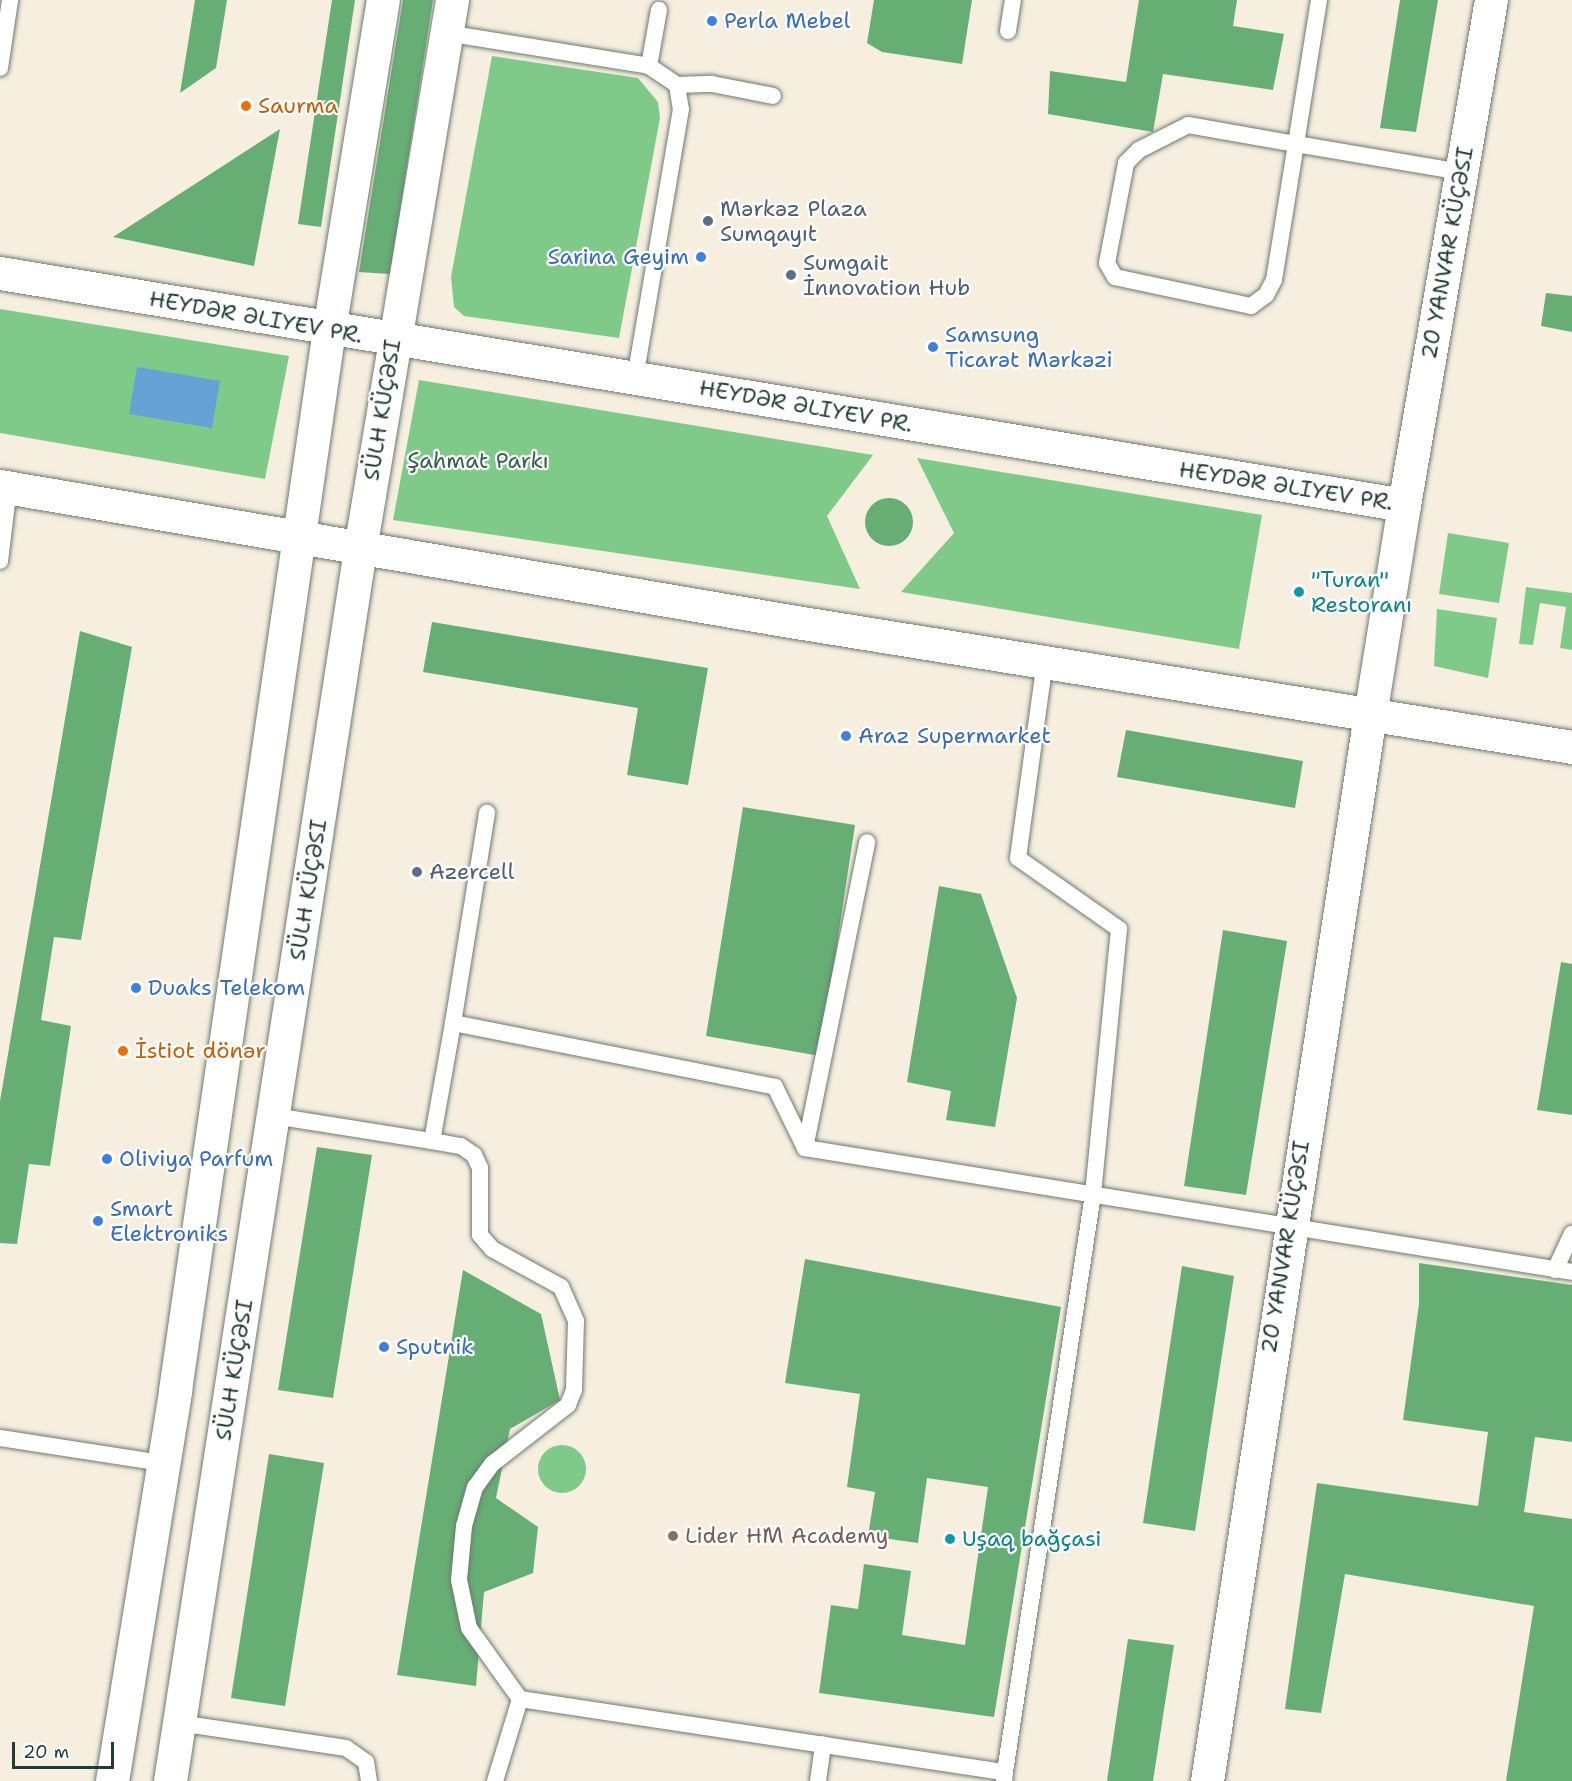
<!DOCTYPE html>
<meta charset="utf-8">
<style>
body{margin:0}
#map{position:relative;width:1572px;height:1781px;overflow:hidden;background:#f6efdf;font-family:"Shantell Sans",sans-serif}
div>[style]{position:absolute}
.green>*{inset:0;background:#7fca88}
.round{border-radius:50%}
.forest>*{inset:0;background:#67ae74}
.water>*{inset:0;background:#66a1d6}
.roads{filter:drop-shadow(0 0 2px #6a7b70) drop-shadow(0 0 2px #6a7b70)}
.service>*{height:16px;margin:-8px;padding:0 8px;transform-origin:8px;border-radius:8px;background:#fff}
.minor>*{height:33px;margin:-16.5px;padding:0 16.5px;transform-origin:16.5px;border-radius:16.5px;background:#fff}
.tertiary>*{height:33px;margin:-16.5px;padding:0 16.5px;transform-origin:16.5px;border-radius:16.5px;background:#fff}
.secondary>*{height:33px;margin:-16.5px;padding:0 16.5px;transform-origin:16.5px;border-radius:16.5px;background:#fff}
.trunk>*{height:33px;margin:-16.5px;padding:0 16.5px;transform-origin:16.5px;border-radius:16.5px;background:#fff}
.dots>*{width:16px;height:16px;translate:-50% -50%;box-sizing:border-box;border:3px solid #fff;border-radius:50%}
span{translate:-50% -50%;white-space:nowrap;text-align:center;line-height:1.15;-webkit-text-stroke:4.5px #fff;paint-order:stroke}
.shop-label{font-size:22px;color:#366cbe}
.left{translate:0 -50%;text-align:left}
.right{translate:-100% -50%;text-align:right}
.food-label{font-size:22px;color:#c56008}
.service-label{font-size:22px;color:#4e5e75}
.street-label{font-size:22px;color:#1f3d34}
.park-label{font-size:22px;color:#376049}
.culture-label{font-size:22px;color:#0d838f}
.education-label{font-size:22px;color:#785e54}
.scale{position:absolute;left:12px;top:1742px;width:102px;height:27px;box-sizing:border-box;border:3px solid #1f3d34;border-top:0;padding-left:8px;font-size:18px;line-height:21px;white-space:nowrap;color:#1f3d34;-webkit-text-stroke:4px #fff;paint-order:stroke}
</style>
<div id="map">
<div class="green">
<i style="clip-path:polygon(492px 56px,638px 78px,658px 102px,660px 118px,619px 338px,464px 316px,454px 307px,451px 277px)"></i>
<i style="clip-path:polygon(0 309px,289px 356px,265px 479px,0 433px)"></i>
<i style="clip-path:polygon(419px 380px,873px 455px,827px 516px,860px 589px,393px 520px)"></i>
<i style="clip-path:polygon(917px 458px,1262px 515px,1239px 649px,901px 592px,954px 533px)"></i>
<i style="clip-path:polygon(1448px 533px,1509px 543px,1499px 603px,1439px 594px)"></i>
<i style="clip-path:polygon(1526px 587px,1572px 593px,1572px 650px,1560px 648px,1566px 607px,1540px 603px,1533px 645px,1519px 644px)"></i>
<i style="clip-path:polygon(1437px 609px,1497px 618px,1488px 678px,1434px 666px)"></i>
<i class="round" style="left:538px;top:1445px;width:48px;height:48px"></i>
</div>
<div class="forest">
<i style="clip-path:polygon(195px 0,227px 0,216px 68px,180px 93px)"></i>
<i style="clip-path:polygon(332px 0,355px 0,321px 227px,298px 224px)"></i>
<i style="clip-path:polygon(403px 0,433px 0,390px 274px,359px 272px)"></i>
<i style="clip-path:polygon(874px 0,972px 0,962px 64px,882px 52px,867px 43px)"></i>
<i style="clip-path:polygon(1139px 0,1237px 0,1233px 26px,1284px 34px,1273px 90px,1163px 74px,1153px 132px,1048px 114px,1050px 71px,1126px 82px)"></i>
<i style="clip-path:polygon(1400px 0,1438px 0,1416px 132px,1380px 128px)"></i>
<i style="clip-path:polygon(280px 129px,254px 266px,113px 237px)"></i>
<i style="clip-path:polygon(1546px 293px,1572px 296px,1572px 332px,1541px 326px)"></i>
<i class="round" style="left:865px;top:498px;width:48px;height:48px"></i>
<i style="clip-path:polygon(432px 622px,708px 668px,688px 785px,627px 775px,638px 708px,423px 672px)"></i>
<i style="clip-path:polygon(80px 631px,132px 647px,81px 940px,54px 937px,41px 1020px,71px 1026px,50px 1166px,29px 1164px,17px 1244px,0 1243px,0 1101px)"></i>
<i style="clip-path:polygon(1126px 730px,1303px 761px,1295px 808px,1117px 777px)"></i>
<i style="clip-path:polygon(743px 807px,855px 825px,820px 1056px,706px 1036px)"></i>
<i style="clip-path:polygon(939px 886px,981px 894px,1017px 998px,995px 1127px,946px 1120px,951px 1091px,907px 1082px)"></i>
<i style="clip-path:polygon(1223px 930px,1287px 941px,1246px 1195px,1184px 1186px)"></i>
<i style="clip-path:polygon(1561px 962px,1572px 964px,1572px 1115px,1537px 1110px)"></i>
<i style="clip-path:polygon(317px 1147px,372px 1155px,333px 1398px,278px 1390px)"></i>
<i style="clip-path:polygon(805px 1259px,1061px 1307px,994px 1717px,819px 1693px,831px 1605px,858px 1609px,864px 1564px,911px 1571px,902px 1635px,965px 1645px,988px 1487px,927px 1478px,918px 1543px,868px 1536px,875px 1492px,847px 1487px,860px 1394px,785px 1383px)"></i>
<i style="clip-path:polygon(1419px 1263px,1572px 1285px,1572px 1442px,1535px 1437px,1524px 1512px,1572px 1519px,1572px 1781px,1506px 1781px,1534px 1606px,1345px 1574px,1321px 1713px,1285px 1709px,1317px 1483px,1478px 1506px,1488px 1432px,1403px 1420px,1419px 1304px)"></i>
<i style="clip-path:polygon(1182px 1266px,1234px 1276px,1195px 1531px,1143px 1523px)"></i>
<i style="clip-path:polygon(463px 1270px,541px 1314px,560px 1400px,510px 1429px,496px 1498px,538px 1527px,533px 1573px,484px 1592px,476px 1686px,397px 1675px)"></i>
<i style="clip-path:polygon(269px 1454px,324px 1463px,285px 1706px,231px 1698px)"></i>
<i style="clip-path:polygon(1128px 1639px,1174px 1645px,1153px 1781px,1107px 1781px)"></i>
</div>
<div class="water">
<i style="clip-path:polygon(137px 367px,220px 381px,212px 428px,129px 414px)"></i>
</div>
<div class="roads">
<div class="service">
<i style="left:1319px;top:0;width:146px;rotate:99.1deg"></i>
<i style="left:1296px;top:144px;width:138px;rotate:99.2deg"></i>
<i style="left:1274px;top:280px;width:17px;rotate:118deg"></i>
<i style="left:1266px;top:295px;width:19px;rotate:144deg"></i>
<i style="left:1251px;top:306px;width:139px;rotate:-168deg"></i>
<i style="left:1115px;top:277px;width:16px;rotate:-120deg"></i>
<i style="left:1107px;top:263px;width:102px;rotate:-79.2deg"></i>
<i style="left:1126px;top:163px;width:18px;rotate:-45deg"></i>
<i style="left:1139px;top:150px;width:55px;rotate:-27deg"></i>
<i style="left:1188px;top:125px;width:110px;rotate:10deg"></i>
<i style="left:1296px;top:144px;width:167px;rotate:9.6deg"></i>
<i style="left:1008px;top:31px;width:31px;rotate:-81deg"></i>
<i style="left:446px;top:33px;width:206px;rotate:9.2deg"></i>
<i style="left:649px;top:66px;width:34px;rotate:34deg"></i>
<i style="left:677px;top:85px;width:24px;rotate:81deg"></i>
<i style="left:681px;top:109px;width:272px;rotate:99.7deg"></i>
<i style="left:649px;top:66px;width:57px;rotate:-79.9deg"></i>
<i style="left:0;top:68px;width:69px;rotate:-81.6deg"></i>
<i style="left:677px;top:85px;width:35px;rotate:-2deg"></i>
<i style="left:712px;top:84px;width:62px;rotate:11.1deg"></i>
<i style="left:0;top:561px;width:75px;rotate:-83.1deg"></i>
<i style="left:453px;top:1023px;width:213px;rotate:-80.8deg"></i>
<i style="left:274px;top:1116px;width:160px;rotate:9deg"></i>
<i style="left:432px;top:1141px;width:120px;rotate:-79.9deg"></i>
<i style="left:453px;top:1023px;width:328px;rotate:11.2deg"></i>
<i style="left:775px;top:1087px;width:68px;rotate:63.8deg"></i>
<i style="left:805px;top:1148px;width:777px;rotate:9.18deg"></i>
<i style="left:432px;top:1141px;width:29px;rotate:10deg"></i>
<i style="left:461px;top:1146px;width:16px;rotate:35deg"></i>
<i style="left:474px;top:1155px;width:14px;rotate:65deg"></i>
<i style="left:480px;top:1168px;width:67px;rotate:90deg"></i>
<i style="left:480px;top:1235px;width:18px;rotate:49deg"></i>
<i style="left:492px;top:1249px;width:79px;rotate:28.8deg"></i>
<i style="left:561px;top:1287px;width:37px;rotate:66deg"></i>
<i style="left:576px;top:1321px;width:69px;rotate:91.7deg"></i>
<i style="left:574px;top:1390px;width:16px;rotate:112deg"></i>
<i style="left:568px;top:1405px;width:96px;rotate:142.2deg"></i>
<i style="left:492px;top:1464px;width:29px;rotate:126deg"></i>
<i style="left:475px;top:1487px;width:41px;rotate:105.8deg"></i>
<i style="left:464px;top:1526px;width:54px;rotate:95.3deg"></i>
<i style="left:459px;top:1580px;width:49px;rotate:78.2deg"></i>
<i style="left:469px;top:1628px;width:87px;rotate:54.3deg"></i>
<i style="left:805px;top:1148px;width:312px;rotate:-78.5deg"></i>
<i style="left:1555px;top:1270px;width:40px;rotate:-65deg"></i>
<i style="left:0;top:1438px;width:163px;rotate:8.8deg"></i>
<i style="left:179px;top:1723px;width:169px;rotate:8.5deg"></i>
<i style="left:346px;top:1748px;width:24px;rotate:35deg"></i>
<i style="left:366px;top:1762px;width:19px;rotate:81deg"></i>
<i style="left:1005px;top:1772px;width:585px;rotate:-81.34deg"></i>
<i style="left:1093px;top:1194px;width:266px;rotate:-84.4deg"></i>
<i style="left:1119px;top:929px;width:123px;rotate:-144.9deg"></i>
<i style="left:1018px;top:858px;width:199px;rotate:-82.2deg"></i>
<i style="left:495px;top:1781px;width:86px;rotate:-73deg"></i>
<i style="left:520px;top:1699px;width:490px;rotate:8.6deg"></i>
<i style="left:1005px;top:1772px;width:9px;rotate:96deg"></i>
<i style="left:818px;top:1781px;width:37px;rotate:-82deg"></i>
</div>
<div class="minor">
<i style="left:1404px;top:505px;width:512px;rotate:-80.23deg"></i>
</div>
<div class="tertiary">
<i style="left:1207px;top:1781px;width:1079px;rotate:-81.31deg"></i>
</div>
<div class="secondary">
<i style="left:0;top:273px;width:1423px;rotate:9.38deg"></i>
<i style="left:1404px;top:505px;width:212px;rotate:99.2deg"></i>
<i style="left:0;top:486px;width:808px;rotate:9.7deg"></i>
<i style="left:796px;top:622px;width:786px;rotate:9.15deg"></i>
</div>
<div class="trunk">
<i style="left:112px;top:1781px;width:396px;rotate:-80.8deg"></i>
<i style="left:175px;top:1390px;width:1072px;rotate:-81.74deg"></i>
<i style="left:329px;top:329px;width:333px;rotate:-80.7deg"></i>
<i style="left:170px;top:1781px;width:1247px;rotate:-81.23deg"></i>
<i style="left:360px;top:549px;width:557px;rotate:-80.49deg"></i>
</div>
</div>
<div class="dots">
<i style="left:712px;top:21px;background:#3f7fe0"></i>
<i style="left:246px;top:106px;background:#e8710a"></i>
<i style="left:708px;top:221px;background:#5c6f8a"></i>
<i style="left:701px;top:257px;background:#3f7fe0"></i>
<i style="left:791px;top:275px;background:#5c6f8a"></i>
<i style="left:933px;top:347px;background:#3f7fe0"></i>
<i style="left:1299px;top:592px;background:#0f9aa8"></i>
<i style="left:846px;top:736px;background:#3f7fe0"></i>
<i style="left:417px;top:872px;background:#5c6f8a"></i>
<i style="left:136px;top:988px;background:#3f7fe0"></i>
<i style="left:123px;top:1051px;background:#e8710a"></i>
<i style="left:107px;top:1159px;background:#3f7fe0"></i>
<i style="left:98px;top:1221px;background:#3f7fe0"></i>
<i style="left:384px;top:1347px;background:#3f7fe0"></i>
<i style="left:673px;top:1536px;background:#8d6e63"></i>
<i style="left:950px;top:1539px;background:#0f9aa8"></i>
</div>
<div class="shop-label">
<span class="left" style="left:724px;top:21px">Perla Mebel</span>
<span class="right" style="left:689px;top:257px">Sarina Geyim</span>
<span class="left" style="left:945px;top:347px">Samsung<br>Ticarət Mərkəzi</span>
<span class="left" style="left:858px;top:736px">Araz Supermarket</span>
<span class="left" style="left:148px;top:988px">Duaks Telekom</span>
<span class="left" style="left:119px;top:1159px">Oliviya Parfum</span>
<span class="left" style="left:110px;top:1221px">Smart<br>Elektroniks</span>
<span class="left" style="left:396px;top:1347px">Sputnik</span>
</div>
<div class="food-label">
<span class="left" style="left:258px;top:106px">Saurma</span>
<span class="left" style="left:135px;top:1051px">İstiot dönәr</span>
</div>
<div class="service-label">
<span class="left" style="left:720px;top:221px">Mərkəz Plaza<br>Sumqayıt</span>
<span class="left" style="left:803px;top:275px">Sumgait<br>İnnovation Hub</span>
<span class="left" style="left:429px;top:872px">Azercell</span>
</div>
<div class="street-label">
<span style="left:1447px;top:253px;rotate:-80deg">20 YANVAR KÜÇƏSI</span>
<span style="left:256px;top:317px;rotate:10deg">HEYDƏR ƏLIYEV PR.</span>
<span style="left:806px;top:406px;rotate:10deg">HEYDƏR ƏLIYEV PR.</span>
<span style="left:382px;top:410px;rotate:-81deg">SÜLH KÜÇƏSI</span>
<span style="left:1286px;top:486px;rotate:9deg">HEYDƏR ƏLIYEV PR.</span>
<span style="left:308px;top:890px;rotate:-81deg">SÜLH KÜÇƏSI</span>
<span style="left:1285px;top:1247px;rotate:-81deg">20 YANVAR KÜÇƏSI</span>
<span style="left:234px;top:1370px;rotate:-81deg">SÜLH KÜÇƏSI</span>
</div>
<div class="park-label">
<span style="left:478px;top:461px">Şahmat Parkı</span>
</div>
<div class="culture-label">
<span class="left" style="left:1311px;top:592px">"Turan"<br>Restoranı</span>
<span class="left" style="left:962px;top:1539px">Uşaq bağçasi</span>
</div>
<div class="education-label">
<span class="left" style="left:685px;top:1536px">Lider HM Academy</span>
</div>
<div class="scale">20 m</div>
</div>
